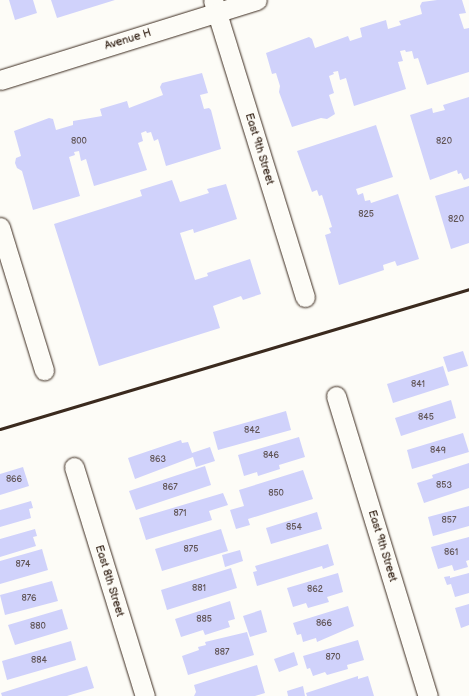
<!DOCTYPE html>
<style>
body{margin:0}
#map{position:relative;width:469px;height:696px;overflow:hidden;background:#fdfcf7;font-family:"Balsamiq Sans",sans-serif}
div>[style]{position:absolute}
.building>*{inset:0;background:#d0d2fb}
.roads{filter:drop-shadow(0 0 1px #3b2a1e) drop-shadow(0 0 1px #3b2a1e)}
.minor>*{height:19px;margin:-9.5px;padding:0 9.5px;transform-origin:9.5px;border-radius:9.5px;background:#fdfcf7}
.rail>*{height:3px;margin:-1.5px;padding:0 1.5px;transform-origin:1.5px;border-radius:1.5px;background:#3b2a1e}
span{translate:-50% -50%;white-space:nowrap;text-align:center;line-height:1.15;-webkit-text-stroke:3px #fdfcf7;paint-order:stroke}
.number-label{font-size:9px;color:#605455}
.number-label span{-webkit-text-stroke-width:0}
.street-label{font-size:11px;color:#3b2a1e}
</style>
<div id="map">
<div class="building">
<i style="clip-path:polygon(9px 0,33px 0,37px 13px,15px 20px)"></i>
<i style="clip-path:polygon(51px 0,115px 0,57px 18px)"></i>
<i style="clip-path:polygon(437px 0,462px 0,466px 13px,459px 14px,464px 29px,469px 28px,469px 72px,427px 85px,418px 58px,414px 59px,412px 51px,406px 52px,405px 50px,400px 51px,403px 61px,398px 62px,406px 89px,354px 106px,346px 78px,340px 80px,338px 71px,333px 72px,334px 74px,329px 76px,334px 93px,329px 95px,335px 114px,327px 119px,321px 118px,292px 127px,279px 92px,280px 86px,276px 73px,272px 74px,266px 53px,309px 37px,312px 39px,315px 48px,348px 36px,350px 41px,362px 37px,360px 28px,386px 20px,388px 29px,401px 25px,399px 21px,422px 14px,420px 6px,422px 2px)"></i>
<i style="clip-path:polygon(202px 73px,208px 93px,200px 95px,204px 109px,209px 108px,211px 110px,221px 149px,166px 166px,158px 139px,154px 141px,151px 132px,147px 133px,146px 131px,141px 133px,143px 141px,138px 143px,147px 170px,94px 186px,86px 159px,81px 161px,79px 151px,74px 152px,75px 155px,69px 157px,80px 196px,33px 210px,22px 171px,17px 168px,15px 163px,16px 158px,21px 156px,14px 131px,49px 118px,53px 119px,56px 130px,73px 125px,73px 121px,102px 116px,100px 109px,127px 101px,129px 108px,163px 95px,160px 87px,162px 83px)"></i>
<i style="clip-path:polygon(469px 97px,469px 178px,464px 180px,461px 173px,458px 174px,457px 170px,430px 180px,410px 115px,432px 108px,433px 113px,445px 110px,443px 105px)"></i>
<i style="clip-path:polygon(376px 125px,393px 177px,356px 189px,358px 195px,363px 193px,365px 201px,370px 200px,371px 203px,398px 194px,419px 259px,397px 266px,395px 261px,383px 265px,384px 270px,339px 285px,325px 235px,331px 233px,329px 228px,332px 227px,322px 195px,319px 196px,317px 190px,312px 192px,297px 151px)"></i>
<i style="clip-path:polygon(172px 180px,180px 202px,209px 193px,207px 189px,226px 184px,237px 219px,194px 233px,193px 229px,180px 233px,195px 280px,208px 276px,207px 273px,250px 259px,261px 294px,243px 300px,241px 296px,213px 306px,220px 328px,99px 366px,54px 224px,142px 196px,140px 190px)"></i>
<i style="clip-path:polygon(469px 186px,469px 243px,451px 249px,435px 196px)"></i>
<i style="clip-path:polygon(463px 351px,468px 366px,448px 372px,443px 357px)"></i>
<i style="clip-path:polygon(443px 366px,449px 385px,393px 403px,387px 384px)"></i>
<i style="clip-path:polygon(451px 400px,456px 418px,401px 436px,395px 418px)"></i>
<i style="clip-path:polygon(286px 411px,291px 430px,218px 450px,213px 432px)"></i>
<i style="clip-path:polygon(463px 433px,469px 452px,412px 469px,407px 450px)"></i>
<i style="clip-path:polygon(299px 437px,305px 457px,279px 465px,280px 469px,258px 476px,257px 472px,244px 476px,238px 455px)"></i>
<i style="clip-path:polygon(181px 440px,182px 443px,188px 442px,192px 453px,210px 447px,215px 461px,196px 467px,193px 457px,135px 479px,128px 458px)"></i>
<i style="clip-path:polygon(469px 463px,469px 488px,424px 503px,417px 483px,433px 478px,432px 475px)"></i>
<i style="clip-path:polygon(205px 466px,211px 485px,136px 510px,129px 491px)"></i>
<i style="clip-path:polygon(23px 467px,29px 486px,0 495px,0 474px)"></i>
<i style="clip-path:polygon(303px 470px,313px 499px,248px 519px,250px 525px,236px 529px,230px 510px,244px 506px,239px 490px)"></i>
<i style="clip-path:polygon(223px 493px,228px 505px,209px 511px,212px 520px,146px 540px,139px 518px)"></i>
<i style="clip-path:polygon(31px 501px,33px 508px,29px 509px,31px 518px,0 527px,0 510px)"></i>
<i style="clip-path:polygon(469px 506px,469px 526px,433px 536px,428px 517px)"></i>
<i style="clip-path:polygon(317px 512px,322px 529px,271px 544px,266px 528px)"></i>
<i style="clip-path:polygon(35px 529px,37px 536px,33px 537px,36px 546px,0 557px,0 539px)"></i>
<i style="clip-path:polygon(221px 529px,228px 551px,162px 571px,155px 549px)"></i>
<i style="clip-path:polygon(469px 537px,469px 560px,466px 561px,468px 567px,454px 571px,452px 565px,438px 569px,431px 547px)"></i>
<i style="clip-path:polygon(328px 544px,334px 565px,323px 569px,322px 566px,257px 586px,253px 572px,257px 571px,255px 566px)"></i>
<i style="clip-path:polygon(42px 549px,48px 570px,0 584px,0 561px)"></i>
<i style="clip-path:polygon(240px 550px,243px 561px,225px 567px,222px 555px)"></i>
<i style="clip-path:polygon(231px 568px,237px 588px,167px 610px,161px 590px)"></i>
<i style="clip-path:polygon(338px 573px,343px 592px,327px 597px,329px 602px,308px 608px,306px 603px,293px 607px,287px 588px)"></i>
<i style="clip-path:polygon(469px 573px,469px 593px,455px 597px,451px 584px,447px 585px,444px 577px,450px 576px,450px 578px)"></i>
<i style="clip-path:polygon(52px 581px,58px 601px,5px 615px,0 595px)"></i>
<i style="clip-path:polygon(230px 601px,235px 619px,228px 621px,230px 627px,205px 635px,203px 630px,181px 637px,175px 619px)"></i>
<i style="clip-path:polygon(469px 604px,469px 625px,461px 628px,455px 608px)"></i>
<i style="clip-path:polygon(348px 606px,354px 626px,317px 642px,316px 638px,303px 642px,301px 634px,297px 635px,293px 623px)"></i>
<i style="clip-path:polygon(62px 609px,68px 629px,15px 645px,8px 625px)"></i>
<i style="clip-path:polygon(261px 610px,267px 632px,250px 637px,243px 616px)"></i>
<i style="clip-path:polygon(247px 632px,254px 655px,188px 675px,182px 656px,199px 650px,198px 647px,206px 645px,205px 642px)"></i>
<i style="clip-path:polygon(358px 640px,364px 660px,347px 665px,348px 669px,327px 675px,325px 672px,313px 676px,310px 668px,307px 669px,303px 656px)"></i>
<i style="clip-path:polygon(71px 641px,76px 660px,7px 680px,2px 661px)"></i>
<i style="clip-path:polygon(294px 652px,298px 665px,279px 672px,274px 659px)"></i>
<i style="clip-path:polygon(257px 665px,265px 693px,255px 696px,194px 696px,196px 692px,194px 685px)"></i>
<i style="clip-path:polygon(87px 666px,94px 688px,67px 696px,2px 696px,1px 693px)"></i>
<i style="clip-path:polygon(358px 676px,358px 679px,368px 676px,374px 696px,307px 696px,306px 693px)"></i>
<i style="clip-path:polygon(303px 686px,305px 696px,288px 696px,287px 691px)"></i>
</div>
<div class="roads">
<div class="minor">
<i style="left:213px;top:0;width:311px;rotate:72.8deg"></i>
<i style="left:0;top:80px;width:269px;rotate:-17.3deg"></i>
<i style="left:0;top:227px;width:150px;rotate:72.9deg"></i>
<i style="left:336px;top:396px;width:314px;rotate:73deg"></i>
<i style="left:74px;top:467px;width:240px;rotate:72.8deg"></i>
</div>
</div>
<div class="rail">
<i style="left:0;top:429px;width:489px;rotate:-16.6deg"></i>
</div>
<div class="number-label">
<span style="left:79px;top:142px">800</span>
<span style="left:444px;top:142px">820</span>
<span style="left:366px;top:215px">825</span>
<span style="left:456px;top:220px">820</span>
<span style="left:418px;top:385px">841</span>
<span style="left:426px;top:418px">845</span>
<span style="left:252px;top:431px">842</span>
<span style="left:438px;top:451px">849</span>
<span style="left:271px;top:456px">846</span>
<span style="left:158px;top:460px">863</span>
<span style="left:14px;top:480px">866</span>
<span style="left:444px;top:486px">853</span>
<span style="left:170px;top:488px">867</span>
<span style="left:276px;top:494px">850</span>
<span style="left:180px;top:514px">871</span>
<span style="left:449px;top:521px">857</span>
<span style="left:294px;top:528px">854</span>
<span style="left:191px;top:550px">875</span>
<span style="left:451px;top:553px">861</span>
<span style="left:23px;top:565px">874</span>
<span style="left:199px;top:589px">881</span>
<span style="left:315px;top:590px">862</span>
<span style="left:29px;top:599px">876</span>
<span style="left:204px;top:620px">885</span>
<span style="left:324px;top:624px">866</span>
<span style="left:38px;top:627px">880</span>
<span style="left:222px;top:653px">887</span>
<span style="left:333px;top:658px">870</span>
<span style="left:39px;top:661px">884</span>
</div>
<div class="street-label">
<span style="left:128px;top:40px;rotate:-17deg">Avenue H</span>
<span style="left:259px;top:149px;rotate:73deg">East 9th Street</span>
<span style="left:382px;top:546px;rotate:73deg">East 9th Street</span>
<span style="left:109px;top:581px;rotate:73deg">East 8th Street</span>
</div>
</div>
